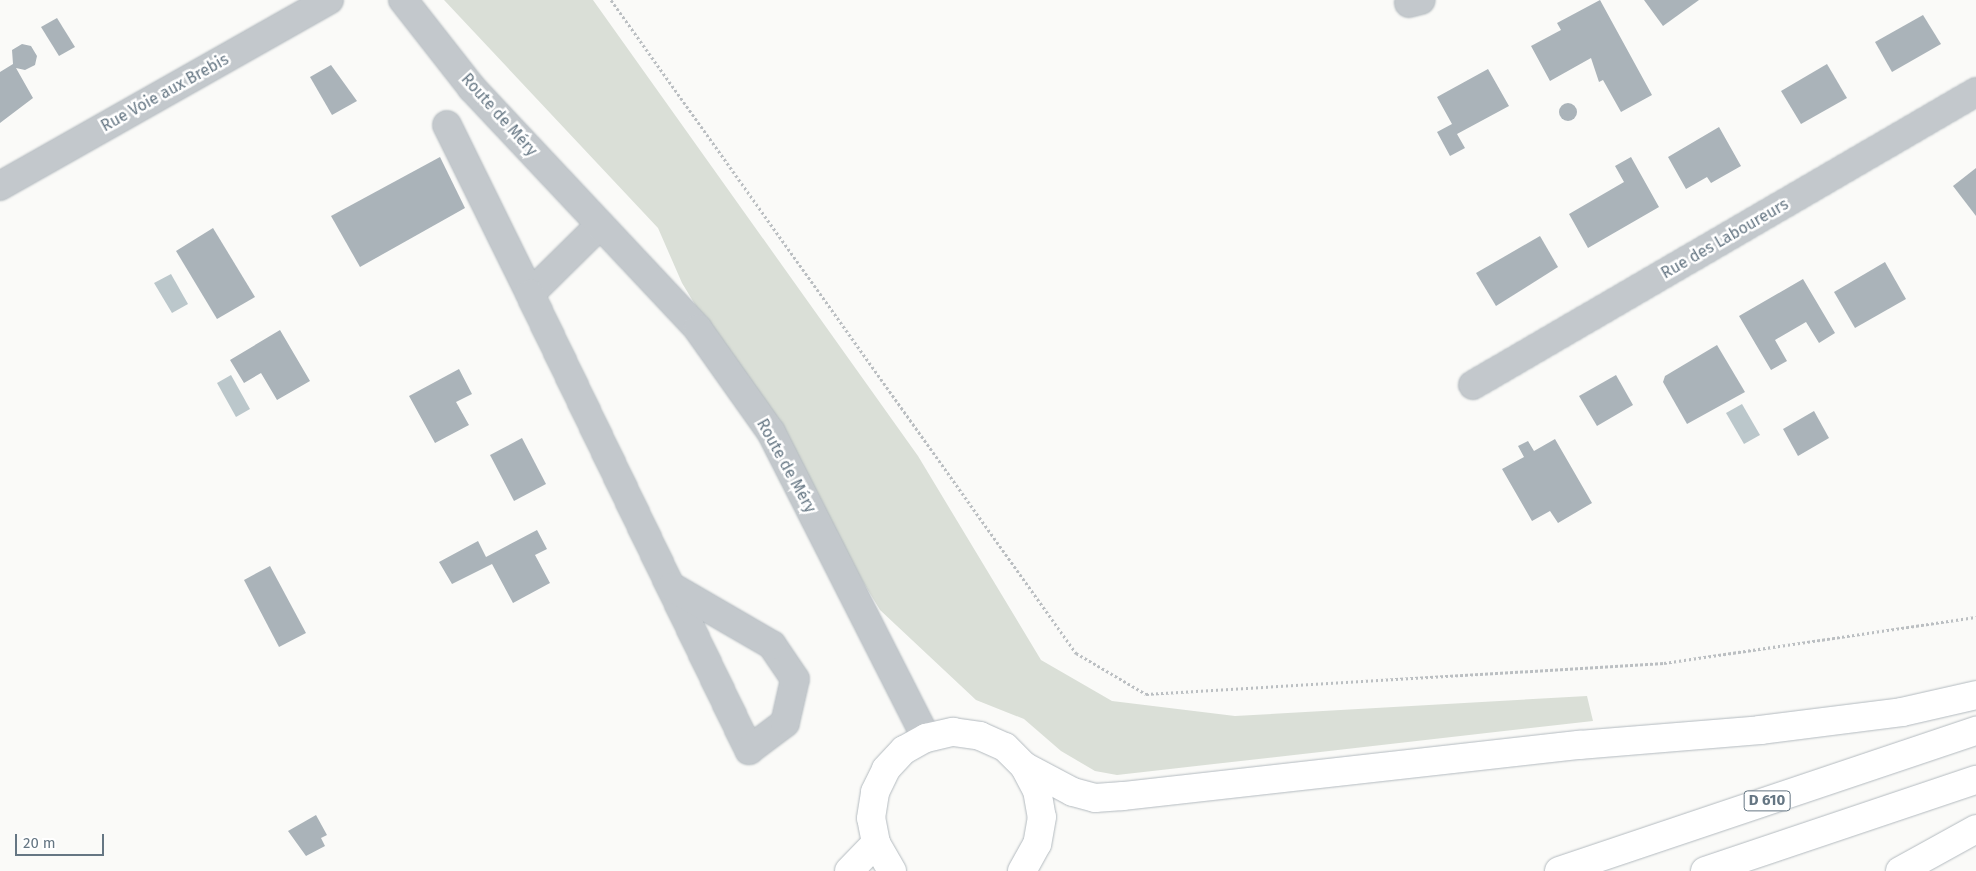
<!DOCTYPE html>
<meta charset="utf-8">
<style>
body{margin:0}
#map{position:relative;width:1976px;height:871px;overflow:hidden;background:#fafaf8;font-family:"Fira Sans",sans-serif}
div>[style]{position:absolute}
.green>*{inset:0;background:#dadfd7}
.water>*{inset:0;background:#bbc7cb}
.building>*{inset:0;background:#aab3b9}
.round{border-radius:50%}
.path>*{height:3px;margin-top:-1.5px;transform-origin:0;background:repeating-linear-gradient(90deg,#bbbfc2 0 2.5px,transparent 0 5px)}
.roads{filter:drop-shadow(0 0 1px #b3babf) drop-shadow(0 0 1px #b3babf)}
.minor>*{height:28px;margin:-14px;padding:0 14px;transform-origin:14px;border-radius:14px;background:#c3c8cc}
.tertiary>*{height:28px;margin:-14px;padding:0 14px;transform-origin:14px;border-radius:14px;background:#c3c8cc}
.secondary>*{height:28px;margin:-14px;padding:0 14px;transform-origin:14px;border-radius:14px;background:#fff}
.trunk>*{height:28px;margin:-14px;padding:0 14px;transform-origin:14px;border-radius:14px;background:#fff}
span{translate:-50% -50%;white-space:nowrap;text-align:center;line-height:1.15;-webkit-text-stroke:5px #fff;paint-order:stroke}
.shield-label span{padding:1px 4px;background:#fff;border:1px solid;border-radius:4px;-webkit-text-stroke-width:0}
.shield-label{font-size:15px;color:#657683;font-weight:700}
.street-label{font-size:16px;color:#657683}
.scale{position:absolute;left:15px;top:834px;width:89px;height:22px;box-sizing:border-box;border:2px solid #657683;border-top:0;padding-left:6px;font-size:15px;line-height:18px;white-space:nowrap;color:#657683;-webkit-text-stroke:4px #fff;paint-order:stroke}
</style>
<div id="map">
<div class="green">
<i style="clip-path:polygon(444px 0,593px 0,918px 456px,1041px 660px,1112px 701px,1235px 716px,1587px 696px,1593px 721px,1117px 775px,1095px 771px,1061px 751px,1024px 719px,976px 700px,880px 610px,682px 283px,658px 228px)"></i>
</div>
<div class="water">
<i style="clip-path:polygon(171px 274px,188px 304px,172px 313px,154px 283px)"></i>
<i style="clip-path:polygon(231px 375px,250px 409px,236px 417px,217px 383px)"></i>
<i style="clip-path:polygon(1742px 404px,1760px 435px,1744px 444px,1726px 413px)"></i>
</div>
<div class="building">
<i style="clip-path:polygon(1600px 0,1652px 95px,1621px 112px,1603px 80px,1599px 82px,1591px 58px,1550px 81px,1531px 46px,1561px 30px,1557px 23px)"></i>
<i style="clip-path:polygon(1644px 0,1699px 0,1663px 26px)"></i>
<i style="clip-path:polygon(1923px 15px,1941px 44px,1892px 72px,1875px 42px)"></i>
<i style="clip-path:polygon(57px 18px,75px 47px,59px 56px,41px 27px)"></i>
<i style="clip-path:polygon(22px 44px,31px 46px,37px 56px,35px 65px,25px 70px,16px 68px,33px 98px,0 123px,0 72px,13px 64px,12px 50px)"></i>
<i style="clip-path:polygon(1827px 64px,1847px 98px,1801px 124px,1781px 91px)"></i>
<i style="clip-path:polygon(331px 65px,357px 101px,332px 115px,310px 77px)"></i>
<i style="clip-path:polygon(1488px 69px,1509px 106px,1457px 134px,1465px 148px,1450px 156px,1437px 132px,1452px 124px,1437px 97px)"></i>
<i class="round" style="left:1559px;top:103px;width:18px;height:18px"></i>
<i style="clip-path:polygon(1719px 127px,1741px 166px,1711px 183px,1707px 177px,1686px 189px,1668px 157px)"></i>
<i style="clip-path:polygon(440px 157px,465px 208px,360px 267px,331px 216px)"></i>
<i style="clip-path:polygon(1631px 157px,1659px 207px,1588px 248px,1569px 214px,1624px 182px,1615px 166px)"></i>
<i style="clip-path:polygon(1976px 168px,1976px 216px,1953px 186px)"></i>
<i style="clip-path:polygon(213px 228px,255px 297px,217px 319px,176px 251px)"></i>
<i style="clip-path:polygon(1540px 236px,1558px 267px,1496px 306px,1476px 273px)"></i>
<i style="clip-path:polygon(1885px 262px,1906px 299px,1855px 328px,1834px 292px)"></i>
<i style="clip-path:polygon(1803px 279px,1835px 333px,1819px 343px,1806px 322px,1775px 340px,1787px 361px,1771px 370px,1739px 316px)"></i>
<i style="clip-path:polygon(280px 330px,310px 381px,277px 400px,261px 373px,244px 383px,230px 360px)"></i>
<i style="clip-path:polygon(1717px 345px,1745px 392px,1687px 424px,1663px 382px,1665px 376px)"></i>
<i style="clip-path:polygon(459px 369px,472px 394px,456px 402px,469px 425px,435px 443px,409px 396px)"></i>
<i style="clip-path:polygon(1616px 375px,1633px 405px,1597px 426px,1579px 396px)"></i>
<i style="clip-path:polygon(1814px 411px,1829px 438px,1798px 456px,1783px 429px)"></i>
<i style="clip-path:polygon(522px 438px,546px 484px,514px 501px,490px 455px)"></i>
<i style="clip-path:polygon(1555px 439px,1592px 503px,1558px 523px,1550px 511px,1532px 521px,1502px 469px,1524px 457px,1518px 446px,1528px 441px,1534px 451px)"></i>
<i style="clip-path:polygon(537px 530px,547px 549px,535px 555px,550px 583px,513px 603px,492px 564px,452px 584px,439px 562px,478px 541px,486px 557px)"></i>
<i style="clip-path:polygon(270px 566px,306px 633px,279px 647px,244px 580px)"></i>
<i style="clip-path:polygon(316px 815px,327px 835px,321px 838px,325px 846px,306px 856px,288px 831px)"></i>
</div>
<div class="path">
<i style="left:611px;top:0;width:802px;rotate:54.55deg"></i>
<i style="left:1076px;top:653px;width:81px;rotate:30.4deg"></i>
<i style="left:1146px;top:694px;width:519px;rotate:-3.42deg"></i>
<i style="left:1664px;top:663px;width:315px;rotate:-8.4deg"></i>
</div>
<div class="roads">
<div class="minor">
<i style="left:1409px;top:3px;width:12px;rotate:-14deg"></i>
<i style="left:447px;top:125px;width:188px;rotate:63.8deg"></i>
<i style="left:0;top:186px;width:378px;rotate:-29.5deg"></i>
<i style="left:600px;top:225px;width:98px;rotate:135.4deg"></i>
<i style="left:530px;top:294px;width:506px;rotate:64.35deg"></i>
<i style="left:749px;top:750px;width:45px;rotate:-36.9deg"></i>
<i style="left:785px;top:723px;width:45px;rotate:-77.2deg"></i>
<i style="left:795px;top:679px;width:41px;rotate:-124.1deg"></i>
<i style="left:772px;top:645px;width:116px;rotate:-149.9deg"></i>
<i style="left:1473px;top:385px;width:582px;rotate:-30.22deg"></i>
</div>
<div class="tertiary">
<i style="left:403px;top:0;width:112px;rotate:51.9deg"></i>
<i style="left:472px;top:88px;width:330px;rotate:46.8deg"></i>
<i style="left:698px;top:329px;width:126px;rotate:54.7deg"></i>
<i style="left:771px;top:432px;width:343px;rotate:63.1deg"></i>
</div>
<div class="secondary">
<i style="left:892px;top:871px;width:32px;rotate:-120deg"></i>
<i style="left:876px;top:843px;width:25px;rotate:-101deg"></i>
<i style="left:871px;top:818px;width:26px;rotate:-81deg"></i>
<i style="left:875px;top:792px;width:25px;rotate:-64deg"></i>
<i style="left:886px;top:769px;width:26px;rotate:-47deg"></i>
<i style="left:904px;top:750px;width:25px;rotate:-29deg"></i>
<i style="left:926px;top:738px;width:28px;rotate:-13deg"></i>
<i style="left:953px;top:732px;width:27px;rotate:8deg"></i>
<i style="left:980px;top:736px;width:27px;rotate:24deg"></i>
<i style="left:1005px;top:747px;width:27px;rotate:45deg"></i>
<i style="left:1024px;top:766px;width:27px;rotate:62deg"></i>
<i style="left:1037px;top:790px;width:27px;rotate:80deg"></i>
<i style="left:1042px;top:817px;width:27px;rotate:100deg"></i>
<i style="left:1037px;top:844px;width:31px;rotate:119deg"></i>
</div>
<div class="trunk">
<i style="left:1024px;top:766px;width:55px;rotate:28deg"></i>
<i style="left:1073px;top:792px;width:23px;rotate:15deg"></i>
<i style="left:1095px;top:798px;width:28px;rotate:-4deg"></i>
<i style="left:1123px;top:796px;width:459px;rotate:-6.4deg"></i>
<i style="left:1579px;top:745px;width:182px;rotate:-4.7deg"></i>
<i style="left:1760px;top:730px;width:143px;rotate:-7.2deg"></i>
<i style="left:1902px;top:712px;width:76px;rotate:-12.9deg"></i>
<i style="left:849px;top:871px;width:39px;rotate:-46deg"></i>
<i style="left:1559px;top:871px;width:440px;rotate:-18.6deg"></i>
<i style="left:1705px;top:871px;width:286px;rotate:-18.6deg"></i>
<i style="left:1900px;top:871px;width:87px;rotate:-28.9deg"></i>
</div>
</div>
<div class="shield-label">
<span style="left:1767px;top:801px">D 610</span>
</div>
<div class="street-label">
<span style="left:165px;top:93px;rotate:-29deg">Rue Voie aux Brebis</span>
<span style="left:499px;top:115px;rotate:48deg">Route de Méry</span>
<span style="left:1725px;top:239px;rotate:-30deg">Rue des Laboureurs</span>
<span style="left:786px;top:466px;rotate:61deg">Route de Méry</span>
</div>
<div class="scale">20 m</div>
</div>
